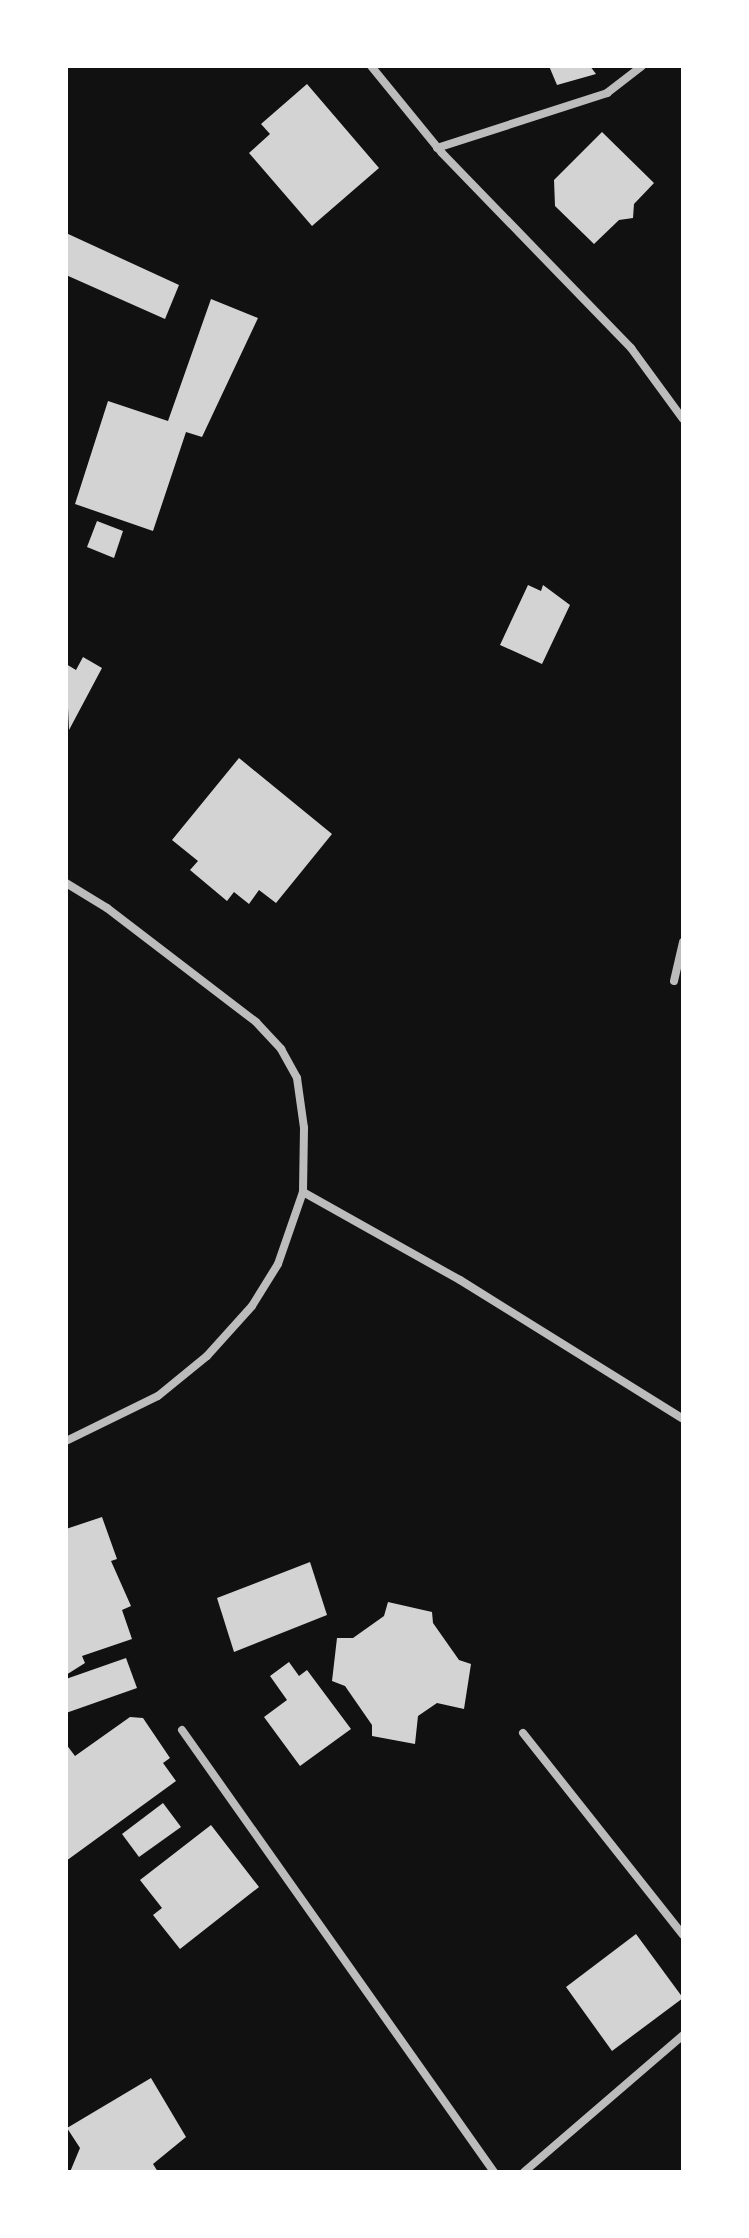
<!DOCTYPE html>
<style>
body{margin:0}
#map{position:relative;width:749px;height:2238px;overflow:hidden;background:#111;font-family:Signika,sans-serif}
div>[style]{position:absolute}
.building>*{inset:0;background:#d3d3d3}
.minor>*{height:8px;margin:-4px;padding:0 4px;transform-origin:4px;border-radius:4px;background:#bcbcbc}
span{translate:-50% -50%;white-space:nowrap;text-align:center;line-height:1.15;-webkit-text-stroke:6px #fff;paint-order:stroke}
.frame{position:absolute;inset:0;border:68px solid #fff;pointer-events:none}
</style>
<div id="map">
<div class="building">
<i style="clip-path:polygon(549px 66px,590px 66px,596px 74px,557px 85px)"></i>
<i style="clip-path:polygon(307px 84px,379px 168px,312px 226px,249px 153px,270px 134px,261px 124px)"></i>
<i style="clip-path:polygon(602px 132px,654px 183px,634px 204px,633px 218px,619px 220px,594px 244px,555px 206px,554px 180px)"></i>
<i style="clip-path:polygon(66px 233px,179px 285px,165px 319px,66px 275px)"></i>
<i style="clip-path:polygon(211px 299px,258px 318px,202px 437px,186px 432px,153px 531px,75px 504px,108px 401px,168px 421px)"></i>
<i style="clip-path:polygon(97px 521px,123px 531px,114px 558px,87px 547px)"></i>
<i style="clip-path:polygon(528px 585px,541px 591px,543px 585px,570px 605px,542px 664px,500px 645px)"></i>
<i style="clip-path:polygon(83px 657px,102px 668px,69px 730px,66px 664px,76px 670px)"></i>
<i style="clip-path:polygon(239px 758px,332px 834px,276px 903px,259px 890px,249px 904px,234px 892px,227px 901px,190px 870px,198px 861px,172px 840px)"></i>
<i style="clip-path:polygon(102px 1517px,117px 1559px,111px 1561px,131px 1606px,122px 1610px,132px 1639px,82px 1656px,85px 1663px,66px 1675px,66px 1529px)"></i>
<i style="clip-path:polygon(310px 1562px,327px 1615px,234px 1652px,217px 1598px)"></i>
<i style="clip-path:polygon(388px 1602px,432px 1612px,433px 1623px,459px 1660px,471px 1664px,464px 1709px,437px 1703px,418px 1716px,415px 1744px,372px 1736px,372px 1725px,345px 1686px,332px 1681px,337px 1638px,353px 1638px,384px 1616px)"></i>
<i style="clip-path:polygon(126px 1658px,137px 1688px,66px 1713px,66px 1679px)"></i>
<i style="clip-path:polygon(289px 1662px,299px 1676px,307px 1670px,351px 1729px,300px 1766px,264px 1717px,287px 1700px,270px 1676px)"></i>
<i style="clip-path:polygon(130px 1717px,143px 1718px,170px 1758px,163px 1763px,176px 1781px,66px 1861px,66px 1744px,75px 1756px)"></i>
<i style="clip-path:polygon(163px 1803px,181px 1827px,139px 1857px,122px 1834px)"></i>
<i style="clip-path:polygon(211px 1825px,259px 1887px,180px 1949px,153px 1915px,162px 1908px,140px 1880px)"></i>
<i style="clip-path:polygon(636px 1934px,683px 1998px,612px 2051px,566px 1987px)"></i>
<i style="clip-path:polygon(151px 2078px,186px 2137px,153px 2164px,158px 2172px,70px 2172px,80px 2148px,67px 2128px)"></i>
</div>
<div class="minor">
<i style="left:371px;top:66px;width:112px;rotate:50.8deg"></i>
<i style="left:442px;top:153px;width:272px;rotate:45.9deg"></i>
<i style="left:631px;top:348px;width:88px;rotate:53.8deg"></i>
<i style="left:437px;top:148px;width:179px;rotate:-17.9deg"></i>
<i style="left:607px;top:93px;width:44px;rotate:-37.6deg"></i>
<i style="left:66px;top:883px;width:48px;rotate:31.4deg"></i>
<i style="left:107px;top:908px;width:188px;rotate:37.4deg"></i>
<i style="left:256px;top:1022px;width:37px;rotate:47deg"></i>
<i style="left:281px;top:1049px;width:33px;rotate:61deg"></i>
<i style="left:297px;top:1078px;width:50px;rotate:82deg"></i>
<i style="left:304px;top:1128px;width:64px;rotate:90.9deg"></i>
<i style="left:674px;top:981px;width:40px;rotate:-77deg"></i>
<i style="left:66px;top:1441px;width:102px;rotate:-26.1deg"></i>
<i style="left:158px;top:1396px;width:63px;rotate:-39.2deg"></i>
<i style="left:207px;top:1356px;width:67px;rotate:-48deg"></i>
<i style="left:252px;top:1306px;width:49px;rotate:-58.2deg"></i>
<i style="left:278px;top:1264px;width:76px;rotate:-70.9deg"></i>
<i style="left:303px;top:1192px;width:180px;rotate:29.3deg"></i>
<i style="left:460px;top:1280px;width:263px;rotate:31.9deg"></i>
<i style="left:182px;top:1730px;width:541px;rotate:54.78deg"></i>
<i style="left:523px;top:1733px;width:258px;rotate:51.6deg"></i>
<i style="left:524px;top:2172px;width:210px;rotate:-40.7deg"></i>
</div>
<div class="frame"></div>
</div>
